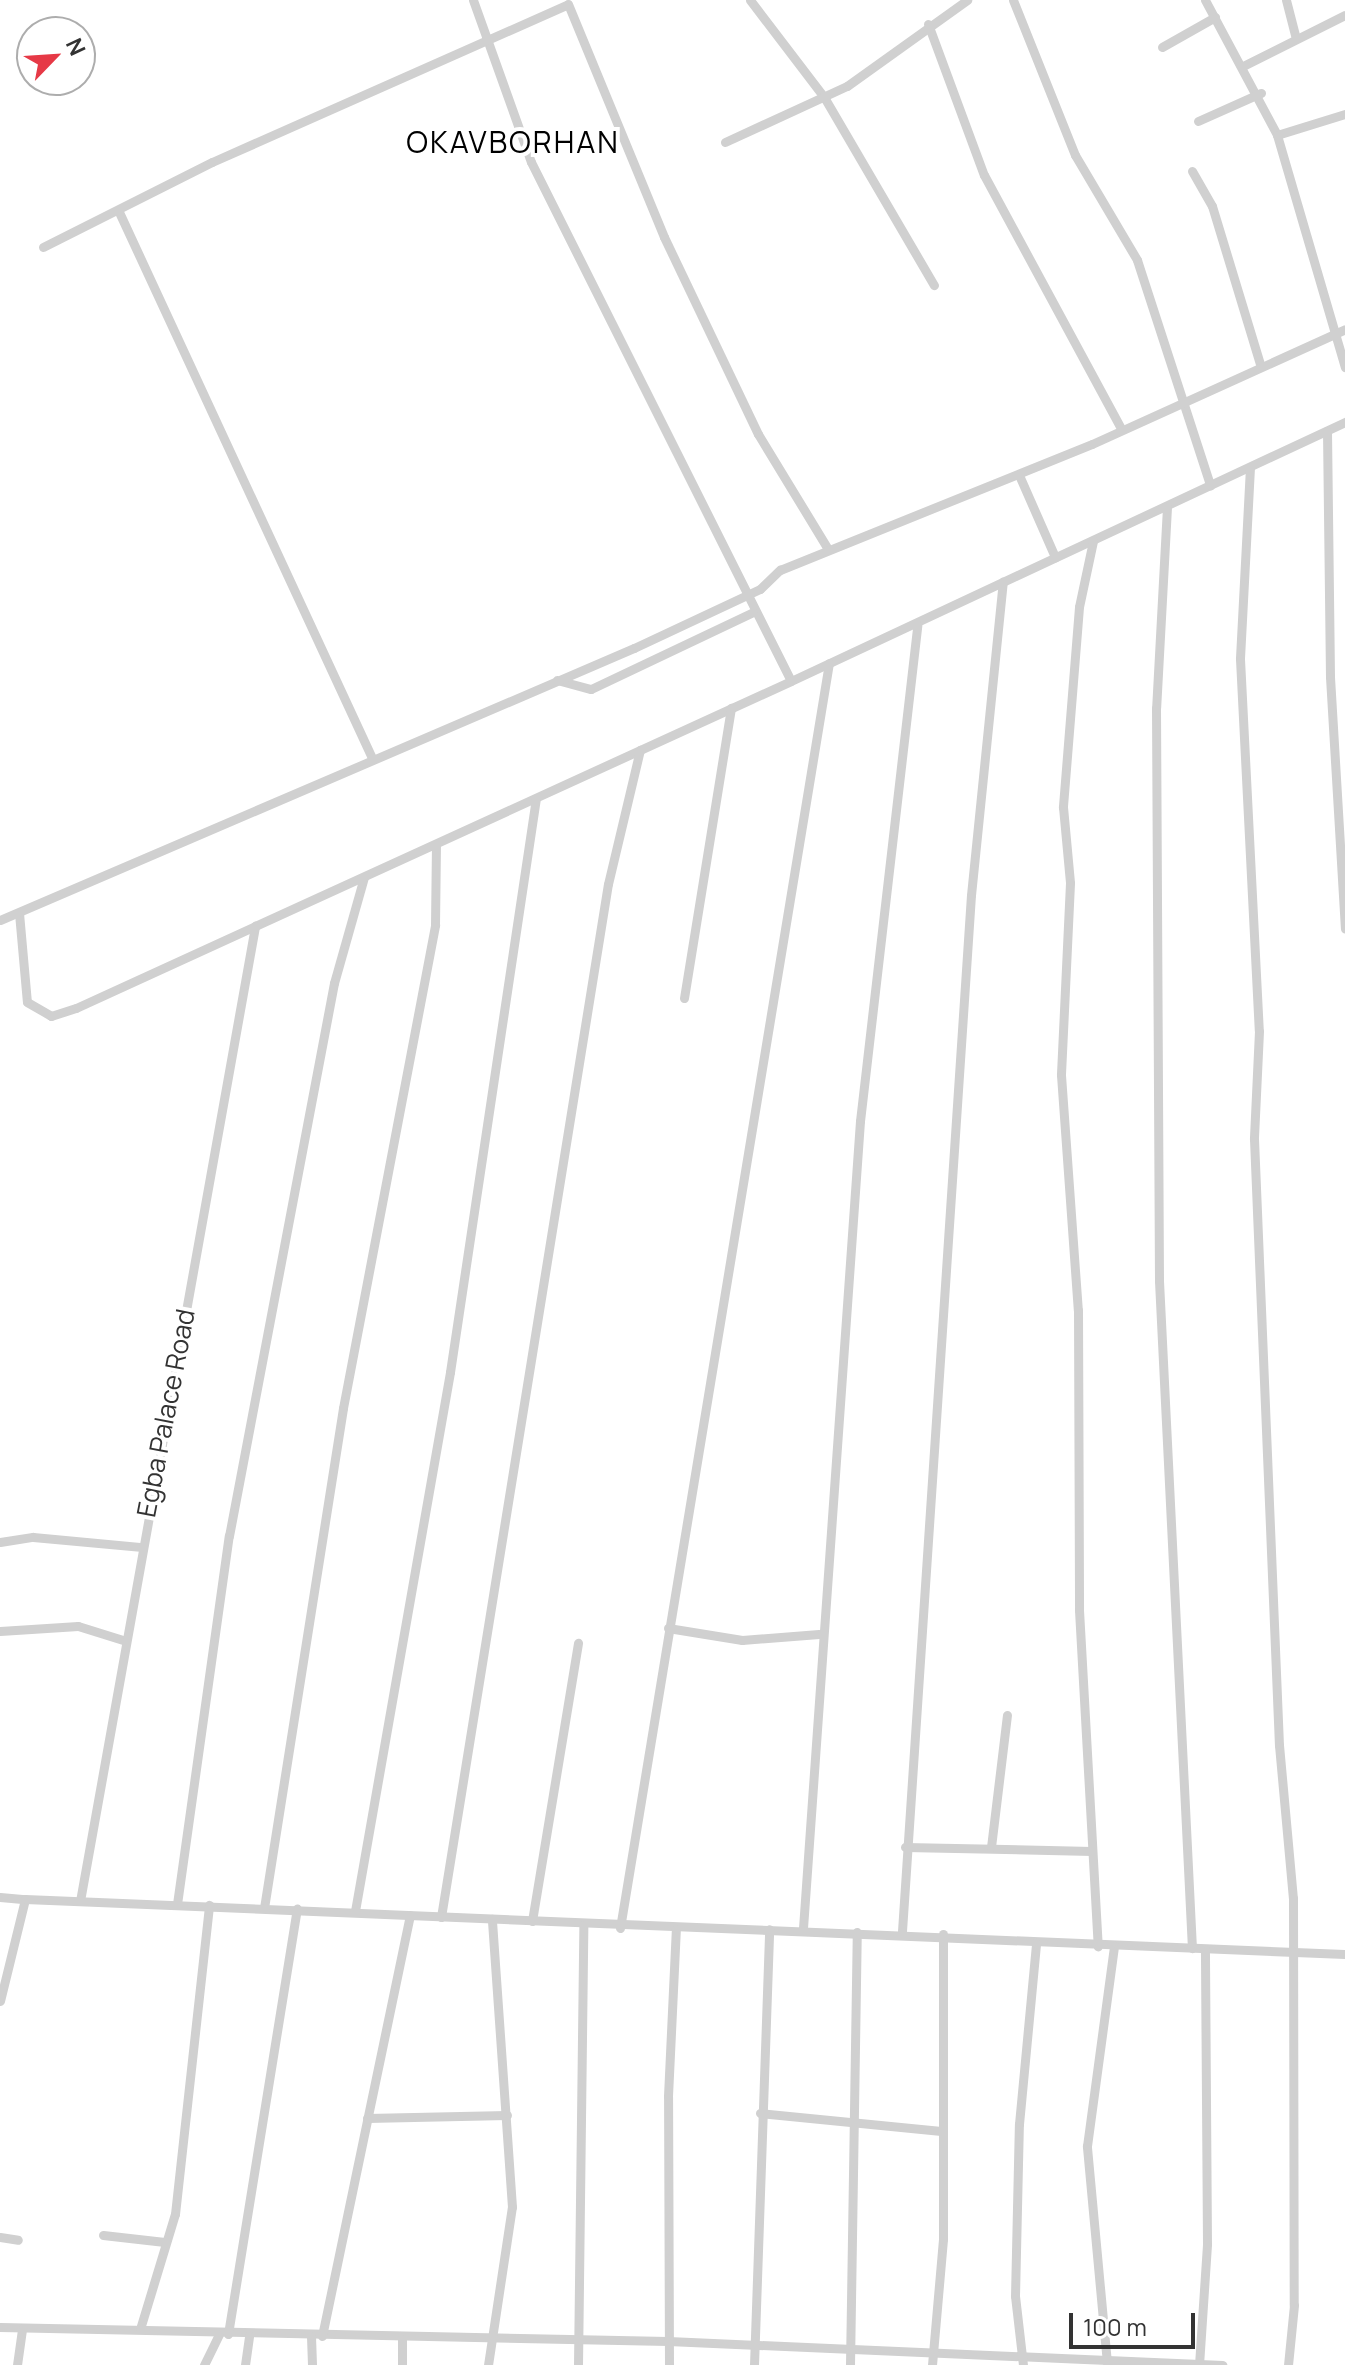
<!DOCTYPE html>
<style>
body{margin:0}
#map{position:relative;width:1345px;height:2365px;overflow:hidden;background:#fff;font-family:Manrope,sans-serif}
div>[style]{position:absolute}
.minor>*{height:9px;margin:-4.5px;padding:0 4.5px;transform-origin:4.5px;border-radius:4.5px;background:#d0d0d0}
span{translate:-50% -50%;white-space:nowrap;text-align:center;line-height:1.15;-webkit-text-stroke:8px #fff;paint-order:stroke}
.street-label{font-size:26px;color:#333}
.quarter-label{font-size:30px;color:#000;letter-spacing:2px}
.north{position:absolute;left:16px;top:16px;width:80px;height:80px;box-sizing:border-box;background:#fff;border:2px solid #adadad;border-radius:50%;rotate:65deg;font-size:22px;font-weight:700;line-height:32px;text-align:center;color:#333}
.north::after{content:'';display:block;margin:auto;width:28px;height:36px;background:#e63946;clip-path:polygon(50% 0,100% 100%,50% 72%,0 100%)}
.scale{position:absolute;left:1069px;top:2313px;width:126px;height:36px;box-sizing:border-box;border:4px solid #333;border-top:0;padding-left:10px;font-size:24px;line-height:28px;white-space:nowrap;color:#333;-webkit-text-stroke:6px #fff;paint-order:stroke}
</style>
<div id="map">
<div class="minor">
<i style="left:473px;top:0;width:172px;rotate:70.3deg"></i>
<i style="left:531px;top:162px;width:580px;rotate:63.39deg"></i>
<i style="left:791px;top:681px;width:612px;rotate:-25.06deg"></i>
<i style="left:750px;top:0;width:122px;rotate:52.7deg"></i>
<i style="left:824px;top:97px;width:218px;rotate:59.7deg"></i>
<i style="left:1013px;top:0;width:167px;rotate:68.2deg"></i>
<i style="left:1075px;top:155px;width:122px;rotate:59.4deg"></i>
<i style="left:1137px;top:260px;width:237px;rotate:72deg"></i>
<i style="left:1205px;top:0;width:153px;rotate:61.9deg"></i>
<i style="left:1277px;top:135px;width:71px;rotate:-17.2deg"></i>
<i style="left:1286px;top:0;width:40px;rotate:75.6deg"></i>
<i style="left:928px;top:24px;width:161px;rotate:69.7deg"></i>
<i style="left:984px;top:175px;width:288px;rotate:61.6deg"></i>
<i style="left:1162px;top:47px;width:61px;rotate:-29.5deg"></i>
<i style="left:1245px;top:65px;width:112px;rotate:-26.6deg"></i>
<i style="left:1198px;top:121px;width:69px;rotate:-24deg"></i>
<i style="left:1277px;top:135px;width:242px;rotate:73.7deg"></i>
<i style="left:725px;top:142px;width:134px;rotate:-24.7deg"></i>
<i style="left:847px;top:86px;width:148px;rotate:-35.6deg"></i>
<i style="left:1192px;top:171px;width:40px;rotate:60.3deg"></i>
<i style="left:1212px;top:206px;width:165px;rotate:73.1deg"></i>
<i style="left:119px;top:212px;width:602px;rotate:65.14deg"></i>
<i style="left:43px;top:247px;width:189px;rotate:-26.7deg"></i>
<i style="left:212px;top:162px;width:389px;rotate:-23.9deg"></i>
<i style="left:568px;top:4px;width:252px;rotate:67.6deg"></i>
<i style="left:664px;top:237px;width:218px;rotate:64.5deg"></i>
<i style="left:758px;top:434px;width:135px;rotate:58.7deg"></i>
<i style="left:1327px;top:431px;width:246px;rotate:89.3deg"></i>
<i style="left:1330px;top:677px;width:252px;rotate:86.6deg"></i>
<i style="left:1250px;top:467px;width:192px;rotate:93deg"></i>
<i style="left:1240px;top:659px;width:372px;rotate:87.1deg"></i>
<i style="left:1259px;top:1031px;width:108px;rotate:92.7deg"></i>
<i style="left:1254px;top:1139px;width:607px;rotate:87.64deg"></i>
<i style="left:1279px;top:1745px;width:154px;rotate:84.8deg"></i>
<i style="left:1293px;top:1898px;width:407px;rotate:89.9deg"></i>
<i style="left:1294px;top:2305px;width:60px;rotate:95.7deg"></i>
<i style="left:1019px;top:475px;width:90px;rotate:66.3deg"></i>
<i style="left:1167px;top:507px;width:201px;rotate:93.1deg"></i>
<i style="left:1156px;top:708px;width:573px;rotate:89.7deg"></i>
<i style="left:1159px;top:1281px;width:668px;rotate:87.17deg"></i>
<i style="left:1093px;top:541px;width:67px;rotate:102deg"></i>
<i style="left:1079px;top:607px;width:201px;rotate:94.6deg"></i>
<i style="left:1063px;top:807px;width:76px;rotate:84.7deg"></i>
<i style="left:1070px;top:883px;width:192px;rotate:92.7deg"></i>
<i style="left:1061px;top:1075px;width:236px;rotate:85.9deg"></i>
<i style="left:1078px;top:1310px;width:300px;rotate:89.8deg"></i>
<i style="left:1079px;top:1610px;width:337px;rotate:86.8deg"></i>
<i style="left:557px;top:680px;width:35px;rotate:15deg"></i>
<i style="left:591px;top:689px;width:179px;rotate:-25.4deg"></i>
<i style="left:19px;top:913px;width:89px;rotate:84.9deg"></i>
<i style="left:27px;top:1002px;width:28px;rotate:30deg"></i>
<i style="left:51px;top:1016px;width:26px;rotate:-18deg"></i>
<i style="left:76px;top:1008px;width:786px;rotate:-24.58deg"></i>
<i style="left:0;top:920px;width:690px;rotate:-23.22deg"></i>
<i style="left:634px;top:648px;width:139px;rotate:-25.1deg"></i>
<i style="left:760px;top:589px;width:28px;rotate:-44deg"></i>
<i style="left:780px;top:570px;width:336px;rotate:-22deg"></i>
<i style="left:1092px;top:444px;width:278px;rotate:-24.4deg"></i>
<i style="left:684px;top:998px;width:294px;rotate:-80.8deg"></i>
<i style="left:0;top:1542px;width:33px;rotate:-9deg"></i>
<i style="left:33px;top:1537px;width:107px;rotate:5.3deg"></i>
<i style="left:668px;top:1628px;width:75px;rotate:9.2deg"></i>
<i style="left:742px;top:1640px;width:77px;rotate:-4.5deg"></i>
<i style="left:0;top:1631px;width:78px;rotate:-3.7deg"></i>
<i style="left:78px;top:1626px;width:47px;rotate:17.3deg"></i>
<i style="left:905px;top:1847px;width:187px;rotate:1.2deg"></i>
<i style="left:991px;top:1847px;width:133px;rotate:-83.1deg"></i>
<i style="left:0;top:1897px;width:25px;rotate:5deg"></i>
<i style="left:80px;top:1901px;width:991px;rotate:-79.82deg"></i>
<i style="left:177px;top:1904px;width:372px;rotate:-82deg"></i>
<i style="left:229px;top:1536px;width:563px;rotate:-79.25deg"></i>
<i style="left:334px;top:983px;width:110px;rotate:-74.2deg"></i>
<i style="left:264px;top:1908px;width:506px;rotate:-81.02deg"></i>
<i style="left:343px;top:1408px;width:492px;rotate:-79.2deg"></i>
<i style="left:435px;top:925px;width:79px;rotate:-89.3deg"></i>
<i style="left:355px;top:1911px;width:547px;rotate:-80deg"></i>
<i style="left:450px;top:1372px;width:580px;rotate:-81.48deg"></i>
<i style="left:441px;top:1917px;width:1046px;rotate:-80.82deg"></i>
<i style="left:608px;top:884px;width:138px;rotate:-76.6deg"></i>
<i style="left:532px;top:1921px;width:282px;rotate:-80.6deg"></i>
<i style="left:620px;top:1928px;width:1282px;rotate:-80.62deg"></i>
<i style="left:803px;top:1928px;width:809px;rotate:-85.96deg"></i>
<i style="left:860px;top:1121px;width:499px;rotate:-83.4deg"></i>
<i style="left:902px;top:1931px;width:1038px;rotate:-86.19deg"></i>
<i style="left:971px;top:895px;width:315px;rotate:-84.2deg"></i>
<i style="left:0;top:2001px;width:105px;rotate:-76.2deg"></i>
<i style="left:25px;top:1899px;width:1321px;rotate:2.39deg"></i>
<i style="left:760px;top:2113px;width:182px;rotate:5.7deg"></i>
<i style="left:367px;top:2118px;width:140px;rotate:-1.2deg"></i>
<i style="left:103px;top:2235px;width:62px;rotate:6.4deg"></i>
<i style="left:0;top:2237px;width:18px;rotate:9deg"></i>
<i style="left:0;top:2327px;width:668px;rotate:1.2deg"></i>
<i style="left:668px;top:2341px;width:555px;rotate:2.48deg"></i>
<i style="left:140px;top:2329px;width:120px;rotate:-73.1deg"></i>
<i style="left:175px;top:2214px;width:311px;rotate:-83.7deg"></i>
<i style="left:228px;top:2334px;width:431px;rotate:-80.8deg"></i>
<i style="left:311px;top:2336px;width:29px;rotate:88deg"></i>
<i style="left:322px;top:2336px;width:430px;rotate:-78.2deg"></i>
<i style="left:402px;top:2339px;width:26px;rotate:90deg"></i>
<i style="left:1107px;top:2363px;width:218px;rotate:-95.3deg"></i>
<i style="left:1087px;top:2146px;width:202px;rotate:-82.3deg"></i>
<i style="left:17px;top:2365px;width:37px;rotate:-82deg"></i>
<i style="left:204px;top:2365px;width:34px;rotate:-64deg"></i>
<i style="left:245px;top:2365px;width:30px;rotate:-82deg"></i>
<i style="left:488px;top:2365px;width:160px;rotate:-81.4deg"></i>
<i style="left:512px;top:2207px;width:289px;rotate:-94deg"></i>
<i style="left:578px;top:2365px;width:440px;rotate:-89.3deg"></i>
<i style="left:669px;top:2365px;width:269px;rotate:-90.2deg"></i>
<i style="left:668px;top:2096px;width:167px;rotate:-87.3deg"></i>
<i style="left:754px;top:2365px;width:436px;rotate:-88deg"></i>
<i style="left:850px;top:2365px;width:433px;rotate:-89.1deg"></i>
<i style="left:932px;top:2365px;width:126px;rotate:-85deg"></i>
<i style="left:943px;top:2239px;width:305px;rotate:-90deg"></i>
<i style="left:1023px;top:2365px;width:69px;rotate:-96.6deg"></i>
<i style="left:1015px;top:2296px;width:172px;rotate:-88.7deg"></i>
<i style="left:1019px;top:2124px;width:182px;rotate:-84.6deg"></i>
<i style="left:1199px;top:2365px;width:121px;rotate:-86.2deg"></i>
<i style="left:1207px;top:2244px;width:295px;rotate:-90.4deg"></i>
</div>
<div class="street-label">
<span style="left:166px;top:1413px;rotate:-79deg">Egba Palace Road</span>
</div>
<div class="quarter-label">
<span style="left:513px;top:142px">OKAVBORHAN</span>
</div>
<div class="north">N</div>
<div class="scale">100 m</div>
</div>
